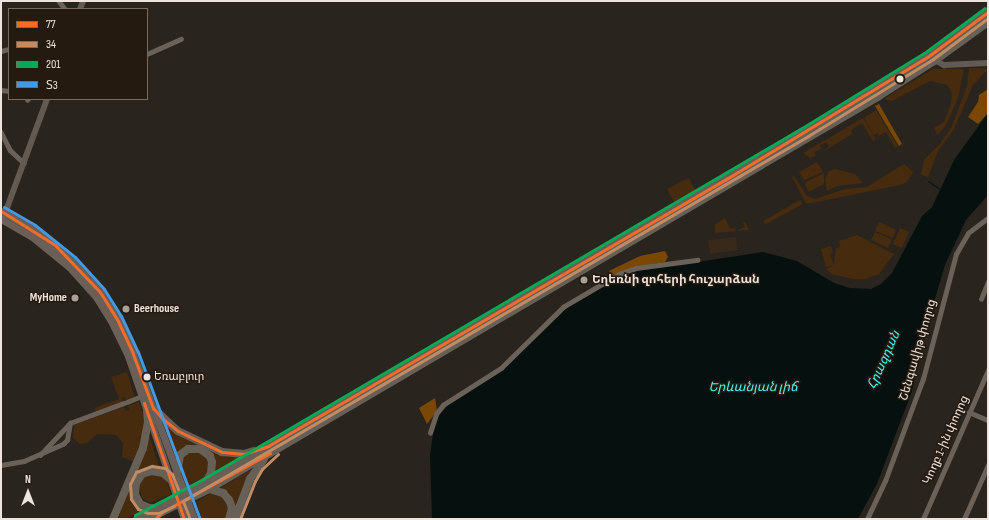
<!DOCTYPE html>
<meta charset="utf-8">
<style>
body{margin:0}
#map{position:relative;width:989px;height:520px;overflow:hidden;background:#2a241e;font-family:"Sofia Sans Condensed","Noto Sans Armenian",sans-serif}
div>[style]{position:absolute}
.built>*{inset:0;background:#39291b}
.green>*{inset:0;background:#462b0e}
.forest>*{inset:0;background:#7a4705}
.water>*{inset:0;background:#06110f}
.stream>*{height:1px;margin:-0.5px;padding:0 0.5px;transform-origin:0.5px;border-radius:0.5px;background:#06110f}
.street>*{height:4.5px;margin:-2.25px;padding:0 2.25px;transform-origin:2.25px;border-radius:2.25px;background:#6a6159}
.secondary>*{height:6px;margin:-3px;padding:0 3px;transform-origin:3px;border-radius:3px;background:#635a51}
.primary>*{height:7px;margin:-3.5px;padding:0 3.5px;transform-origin:3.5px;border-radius:3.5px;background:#6b6057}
.highway>*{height:8px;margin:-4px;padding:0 4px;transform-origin:4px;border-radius:4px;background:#676056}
.highway-bridge>*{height:8px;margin:-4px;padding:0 4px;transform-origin:4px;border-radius:4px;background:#676056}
.bus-1>*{height:3px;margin:-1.5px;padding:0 1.5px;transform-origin:1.5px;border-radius:1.5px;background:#f36c2b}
.bus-2>*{height:3px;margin:-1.5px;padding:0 1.5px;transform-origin:1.5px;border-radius:1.5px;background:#c18c65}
.bus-3>*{height:3px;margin:-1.5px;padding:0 1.5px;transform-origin:1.5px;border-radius:1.5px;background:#06aa56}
.bus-4>*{height:3px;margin:-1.5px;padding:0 1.5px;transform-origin:1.5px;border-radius:1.5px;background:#4699e1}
.dots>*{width:11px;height:11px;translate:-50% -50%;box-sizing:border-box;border:2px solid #251a10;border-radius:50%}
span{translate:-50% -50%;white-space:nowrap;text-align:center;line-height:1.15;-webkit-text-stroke:3px #251a10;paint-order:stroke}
.bus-label{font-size:11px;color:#ece4dd}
.left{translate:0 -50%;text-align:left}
.poi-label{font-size:12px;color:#ece4dd;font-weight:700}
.right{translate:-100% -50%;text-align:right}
.street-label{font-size:12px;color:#ece4dd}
.water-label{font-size:13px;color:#46f5eb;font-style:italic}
.frame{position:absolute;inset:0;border:2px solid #ece4dd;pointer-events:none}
.legend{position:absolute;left:8px;top:8px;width:140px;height:92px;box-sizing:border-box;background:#251a10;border:1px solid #756b62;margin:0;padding:5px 7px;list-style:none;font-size:12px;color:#ece4dd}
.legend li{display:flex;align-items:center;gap:8px;height:20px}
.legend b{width:20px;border:1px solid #756b62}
.north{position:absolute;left:8px;top:472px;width:40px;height:40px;-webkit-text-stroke:3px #251a10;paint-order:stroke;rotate:0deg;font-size:11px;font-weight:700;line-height:16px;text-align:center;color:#ece4dd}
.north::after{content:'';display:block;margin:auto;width:14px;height:18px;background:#ece4dd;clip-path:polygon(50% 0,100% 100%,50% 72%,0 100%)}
</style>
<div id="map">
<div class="built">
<i style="clip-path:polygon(736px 237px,737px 250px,710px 254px,708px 240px)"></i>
</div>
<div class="green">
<i style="clip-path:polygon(969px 68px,988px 69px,973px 85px,954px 129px,938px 151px,928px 177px,921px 175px,924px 160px,940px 144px,952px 126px,967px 86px)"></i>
<i style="clip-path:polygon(933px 69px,964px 69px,958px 98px,945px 127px,937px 135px,934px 128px,944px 122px,951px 104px,952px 93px,947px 85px,930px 81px,892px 101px,884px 99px)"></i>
<i style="clip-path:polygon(876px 110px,898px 146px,895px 148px,886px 132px,879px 136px,877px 133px,874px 135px,864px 118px)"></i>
<i style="clip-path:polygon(863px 118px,876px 139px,873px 141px,862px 123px,851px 130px,852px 134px,824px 151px,829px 146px,826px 142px,820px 145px,821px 149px,814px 152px,816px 155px,810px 158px,803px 153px)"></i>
<i style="clip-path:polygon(817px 162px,823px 172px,804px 180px,799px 172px)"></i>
<i style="clip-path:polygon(904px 164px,913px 172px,907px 182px,900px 185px,812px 203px,806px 203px,792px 177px,794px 176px,807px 196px,815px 199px,845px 189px,867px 187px)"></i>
<i style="clip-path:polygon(835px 169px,855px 174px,863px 183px,837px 186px,827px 191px,825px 179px,829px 171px)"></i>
<i style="clip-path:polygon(824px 173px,824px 184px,809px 192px,805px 185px,806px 182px)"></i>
<i style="clip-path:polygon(689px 178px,695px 190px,674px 202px,667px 189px)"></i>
<i style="clip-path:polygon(800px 200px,803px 204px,766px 224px,763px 221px)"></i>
<i style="clip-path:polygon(725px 218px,730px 229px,734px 228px,736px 231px,745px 227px,743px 223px,745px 222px,749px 230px,715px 233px,715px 224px)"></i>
<i style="clip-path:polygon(879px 222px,896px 230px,893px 238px,875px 231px)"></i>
<i style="clip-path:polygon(900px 228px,909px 232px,902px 248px,893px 244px)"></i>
<i style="clip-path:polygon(875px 232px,892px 239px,888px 248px,871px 240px)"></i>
<i style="clip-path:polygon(857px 235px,894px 254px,879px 274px,865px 279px,853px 279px,832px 274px,826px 269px,834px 265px,826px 267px,821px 249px,831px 246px,833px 253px,830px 254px,834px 265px,836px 248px,840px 247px,839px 241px)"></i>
<i style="clip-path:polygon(127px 372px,135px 398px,126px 401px,125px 397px,122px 398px,123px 402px,96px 412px,94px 408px,119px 399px,111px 377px)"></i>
<i style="clip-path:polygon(139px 402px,144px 418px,145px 433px,134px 462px,122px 457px,123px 443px,116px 435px,97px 434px,87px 443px,80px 444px,73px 438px,74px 425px,124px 407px,126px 411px,129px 410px,128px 406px)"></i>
<i style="clip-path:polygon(164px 425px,186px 438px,244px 455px,214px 471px,216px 461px,212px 453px,199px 445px,194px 445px,175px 457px)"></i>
<i style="clip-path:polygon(149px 435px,160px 469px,134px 483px,146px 508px,126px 519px,118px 519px)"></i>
<i style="clip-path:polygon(191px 451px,204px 454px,210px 464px,206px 477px,187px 486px,179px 469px,181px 459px)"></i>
<i style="clip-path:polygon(252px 469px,237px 506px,234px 508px,219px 489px)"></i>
<i style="clip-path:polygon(152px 473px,166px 478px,171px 494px,150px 503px,142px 498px,139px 486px,143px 478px)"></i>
<i style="clip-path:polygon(212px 493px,219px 494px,229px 504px,227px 519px,200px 519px,194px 503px)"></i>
</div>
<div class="forest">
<i style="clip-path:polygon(988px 89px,988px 113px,978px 124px,968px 117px,978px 102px,979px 95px)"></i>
<i style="clip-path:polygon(879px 104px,902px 144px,899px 146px,875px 106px)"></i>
<i style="clip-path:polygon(665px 251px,668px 257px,665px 262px,635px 267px,612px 275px,609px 271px,640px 256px)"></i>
<i style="clip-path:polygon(435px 398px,437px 411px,427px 424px,419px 408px)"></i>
</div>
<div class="water">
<i style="clip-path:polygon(988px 113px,988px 195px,966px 220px,945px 265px,922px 343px,912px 391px,877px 484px,858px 519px,432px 519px,430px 455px,435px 420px,449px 404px,503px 369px,564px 310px,625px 273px,763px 252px,797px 261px,834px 283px,850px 288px,871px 289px,881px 284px,892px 273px,922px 216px,932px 207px,954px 160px)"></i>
</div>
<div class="stream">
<i style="left:928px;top:181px;width:14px;rotate:34deg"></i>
</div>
<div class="street">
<i style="left:59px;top:1px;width:10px;rotate:53deg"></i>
<i style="left:1px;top:51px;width:8px;rotate:-14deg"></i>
<i style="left:147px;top:54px;width:37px;rotate:-24deg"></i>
<i style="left:1px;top:90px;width:8px;rotate:7deg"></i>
<i style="left:27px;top:100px;width:1px;rotate:-45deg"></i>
<i style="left:1px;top:132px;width:20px;rotate:63deg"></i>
<i style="left:10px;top:150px;width:19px;rotate:43deg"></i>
<i style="left:981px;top:299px;width:18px;rotate:-68deg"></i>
<i style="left:127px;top:402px;width:16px;rotate:-22deg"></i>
<i style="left:969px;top:412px;width:21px;rotate:23deg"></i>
<i style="left:430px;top:433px;width:20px;rotate:-72deg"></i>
<i style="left:436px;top:414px;width:11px;rotate:-52deg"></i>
<i style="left:443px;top:405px;width:69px;rotate:-32.5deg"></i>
<i style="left:501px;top:368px;width:87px;rotate:-44.5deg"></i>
<i style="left:563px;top:307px;width:65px;rotate:-30.5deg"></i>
<i style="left:619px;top:274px;width:18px;rotate:-19deg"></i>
<i style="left:636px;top:268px;width:62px;rotate:-7.5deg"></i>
<i style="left:40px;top:455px;width:44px;rotate:-46.8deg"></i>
<i style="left:70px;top:423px;width:58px;rotate:-20.3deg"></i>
<i style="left:1px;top:465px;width:23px;rotate:-10deg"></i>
<i style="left:24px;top:461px;width:43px;rotate:-23.6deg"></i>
<i style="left:63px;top:444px;width:6px;rotate:-45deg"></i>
<i style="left:67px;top:440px;width:17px;rotate:-80deg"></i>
<i style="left:867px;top:519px;width:42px;rotate:-64.7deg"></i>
<i style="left:885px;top:481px;width:109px;rotate:-69.6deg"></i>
<i style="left:923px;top:379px;width:129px;rotate:-75.2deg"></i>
<i style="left:956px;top:254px;width:24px;rotate:-60deg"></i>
<i style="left:968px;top:233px;width:25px;rotate:-37deg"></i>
<i style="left:923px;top:519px;width:163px;rotate:-66.4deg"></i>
<i style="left:964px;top:519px;width:59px;rotate:-66deg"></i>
</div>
<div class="secondary">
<i style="left:80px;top:9px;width:9px;rotate:-69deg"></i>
<i style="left:933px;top:59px;width:13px;rotate:29deg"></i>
<i style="left:944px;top:65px;width:44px;rotate:-2.6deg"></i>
<i style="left:4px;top:216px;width:125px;rotate:-69.8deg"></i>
</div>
<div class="primary">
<i style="left:1px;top:211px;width:36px;rotate:30deg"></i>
<i style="left:32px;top:229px;width:51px;rotate:38.7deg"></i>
<i style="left:72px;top:261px;width:42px;rotate:47.9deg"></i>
<i style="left:100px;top:292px;width:32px;rotate:58deg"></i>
<i style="left:117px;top:319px;width:38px;rotate:65deg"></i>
<i style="left:133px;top:354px;width:176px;rotate:69.7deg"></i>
<i style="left:1px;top:219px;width:34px;rotate:30deg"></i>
<i style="left:31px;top:236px;width:49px;rotate:39.2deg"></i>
<i style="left:69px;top:267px;width:40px;rotate:48deg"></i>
<i style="left:96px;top:297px;width:31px;rotate:58deg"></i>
<i style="left:112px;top:323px;width:37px;rotate:64deg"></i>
<i style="left:128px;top:356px;width:172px;rotate:71deg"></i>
</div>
<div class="highway">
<i style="left:153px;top:408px;width:34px;rotate:43deg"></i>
<i style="left:178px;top:431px;width:49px;rotate:25.5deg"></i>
<i style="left:222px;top:452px;width:22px;rotate:5deg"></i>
<i style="left:244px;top:454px;width:10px;rotate:-17deg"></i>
<i style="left:177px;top:474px;width:19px;rotate:-81deg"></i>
<i style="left:180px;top:455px;width:10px;rotate:-37deg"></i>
<i style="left:188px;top:449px;width:12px"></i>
<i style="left:200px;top:449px;width:12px;rotate:35deg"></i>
<i style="left:210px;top:456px;width:6px;rotate:72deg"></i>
<i style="left:212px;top:462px;width:11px;rotate:95deg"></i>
<i style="left:211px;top:473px;width:10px;rotate:119deg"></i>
<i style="left:205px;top:483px;width:695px;rotate:-30.33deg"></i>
<i style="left:805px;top:132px;width:147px;rotate:-31.6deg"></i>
<i style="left:930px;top:55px;width:72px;rotate:-36.6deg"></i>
<i style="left:209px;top:489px;width:777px;rotate:-30.39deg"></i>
<i style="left:879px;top:96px;width:65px;rotate:-32.5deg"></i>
<i style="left:934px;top:61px;width:67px;rotate:-35.8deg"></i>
<i style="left:209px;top:489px;width:15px;rotate:16deg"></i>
<i style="left:223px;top:493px;width:9px;rotate:49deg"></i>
<i style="left:229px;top:500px;width:9px;rotate:69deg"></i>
<i style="left:232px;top:508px;width:11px;rotate:105deg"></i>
<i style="left:159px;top:508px;width:10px;rotate:180deg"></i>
<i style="left:149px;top:508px;width:10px;rotate:-156deg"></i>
<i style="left:140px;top:504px;width:11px;rotate:-117deg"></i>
<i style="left:135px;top:494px;width:11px;rotate:-85deg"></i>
<i style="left:136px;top:483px;width:11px;rotate:-56deg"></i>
<i style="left:142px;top:474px;width:9px;rotate:-18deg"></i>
<i style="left:151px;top:471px;width:12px;rotate:9deg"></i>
<i style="left:163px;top:473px;width:8px;rotate:40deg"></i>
<i style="left:113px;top:519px;width:77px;rotate:-67.1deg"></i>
<i style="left:143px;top:448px;width:26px;rotate:-79deg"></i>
<i style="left:148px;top:422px;width:11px;rotate:-95deg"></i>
<i style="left:137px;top:519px;width:22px;rotate:-27deg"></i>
<i style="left:150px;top:519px;width:14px;rotate:-30deg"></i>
<i style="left:235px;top:519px;width:43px;rotate:-69.4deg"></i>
<i style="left:250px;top:479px;width:24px;rotate:-55deg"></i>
</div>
<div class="highway-bridge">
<i style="left:159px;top:508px;width:52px;rotate:-28.5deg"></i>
<i style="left:162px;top:512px;width:52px;rotate:-26.1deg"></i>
</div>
<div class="bus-1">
<i style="left:1px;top:211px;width:64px;rotate:32.2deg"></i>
<i style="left:55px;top:245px;width:65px;rotate:46.2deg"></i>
<i style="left:100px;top:292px;width:32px;rotate:58deg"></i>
<i style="left:117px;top:319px;width:38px;rotate:65deg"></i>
<i style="left:133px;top:354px;width:58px;rotate:69.7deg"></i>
<i style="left:153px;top:408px;width:15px;rotate:48deg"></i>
<i style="left:163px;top:419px;width:19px;rotate:39deg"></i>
<i style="left:178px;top:431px;width:49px;rotate:25.5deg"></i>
<i style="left:222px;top:452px;width:22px;rotate:5deg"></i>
<i style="left:244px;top:454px;width:25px;rotate:-18deg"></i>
<i style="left:268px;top:446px;width:538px;rotate:-30.23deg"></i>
<i style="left:733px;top:175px;width:231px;rotate:-31.3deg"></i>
<i style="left:930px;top:55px;width:72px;rotate:-36.6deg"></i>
<i style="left:144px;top:403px;width:123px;rotate:71deg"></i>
<i style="left:155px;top:519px;width:10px;rotate:-45deg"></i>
<i style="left:162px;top:512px;width:123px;rotate:-28.6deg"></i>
</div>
<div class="bus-2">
<i style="left:174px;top:506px;width:17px;rotate:155deg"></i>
<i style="left:159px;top:513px;width:11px;rotate:180deg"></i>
<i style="left:148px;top:513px;width:11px;rotate:-158deg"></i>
<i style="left:138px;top:509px;width:12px;rotate:-125deg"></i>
<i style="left:131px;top:499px;width:15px;rotate:-94deg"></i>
<i style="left:130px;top:484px;width:13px;rotate:-63deg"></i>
<i style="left:136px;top:472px;width:17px;rotate:-21deg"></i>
<i style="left:152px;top:466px;width:13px;rotate:9deg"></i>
<i style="left:165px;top:468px;width:9px;rotate:41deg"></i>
<i style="left:172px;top:474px;width:18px;rotate:68deg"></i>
<i style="left:189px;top:517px;width:17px;rotate:-111deg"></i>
<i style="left:183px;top:501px;width:724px;rotate:-30.28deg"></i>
<i style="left:808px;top:136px;width:147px;rotate:-31.6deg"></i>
<i style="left:933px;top:59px;width:69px;rotate:-36.7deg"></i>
<i style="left:240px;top:519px;width:41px;rotate:-68.5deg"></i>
<i style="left:255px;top:481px;width:14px;rotate:-60deg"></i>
<i style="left:262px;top:469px;width:22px;rotate:-43deg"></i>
</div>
<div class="bus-3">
<i style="left:135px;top:515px;width:77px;rotate:-27.9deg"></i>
<i style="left:203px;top:479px;width:694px;rotate:-30.37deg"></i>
<i style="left:802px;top:128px;width:147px;rotate:-31.6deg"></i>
<i style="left:927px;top:51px;width:72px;rotate:-36.6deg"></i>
</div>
<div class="bus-4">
<i style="left:4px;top:207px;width:36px;rotate:30deg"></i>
<i style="left:35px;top:225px;width:51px;rotate:38.7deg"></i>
<i style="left:75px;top:257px;width:43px;rotate:47.8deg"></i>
<i style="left:104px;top:289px;width:32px;rotate:58deg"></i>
<i style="left:121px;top:316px;width:40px;rotate:65deg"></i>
<i style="left:138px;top:352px;width:176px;rotate:69.7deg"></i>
</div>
<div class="dots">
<i style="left:900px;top:79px;background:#ece4dd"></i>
<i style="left:584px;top:280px;background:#a8a19a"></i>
<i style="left:75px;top:298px;background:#a8a19a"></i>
<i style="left:126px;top:309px;background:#a8a19a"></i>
<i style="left:147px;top:377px;background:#ece4dd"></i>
</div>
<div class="bus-label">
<span class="left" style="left:154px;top:377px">Եռաբլուր</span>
</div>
<div class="poi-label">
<span class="left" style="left:592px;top:280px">Եղեռնի զոհերի հուշարձան</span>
<span class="right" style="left:67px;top:298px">MyHome</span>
<span class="left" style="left:134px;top:309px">Beerhouse</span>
</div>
<div class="street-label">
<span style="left:918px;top:350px;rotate:-74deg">Շենգավիթ փողոց</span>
<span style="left:946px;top:440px;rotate:-66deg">Կողբ 1-ին փողոց</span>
</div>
<div class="water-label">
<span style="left:884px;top:360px;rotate:-66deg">Հրազդան</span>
<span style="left:753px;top:387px">Երևանյան լիճ</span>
</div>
<div class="frame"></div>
<ul class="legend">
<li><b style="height:5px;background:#f36c2b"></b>77</li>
<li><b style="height:5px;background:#c18c65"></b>34</li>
<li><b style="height:5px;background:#06aa56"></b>201</li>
<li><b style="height:5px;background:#4699e1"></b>Տ3</li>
</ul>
<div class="north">N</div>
</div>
